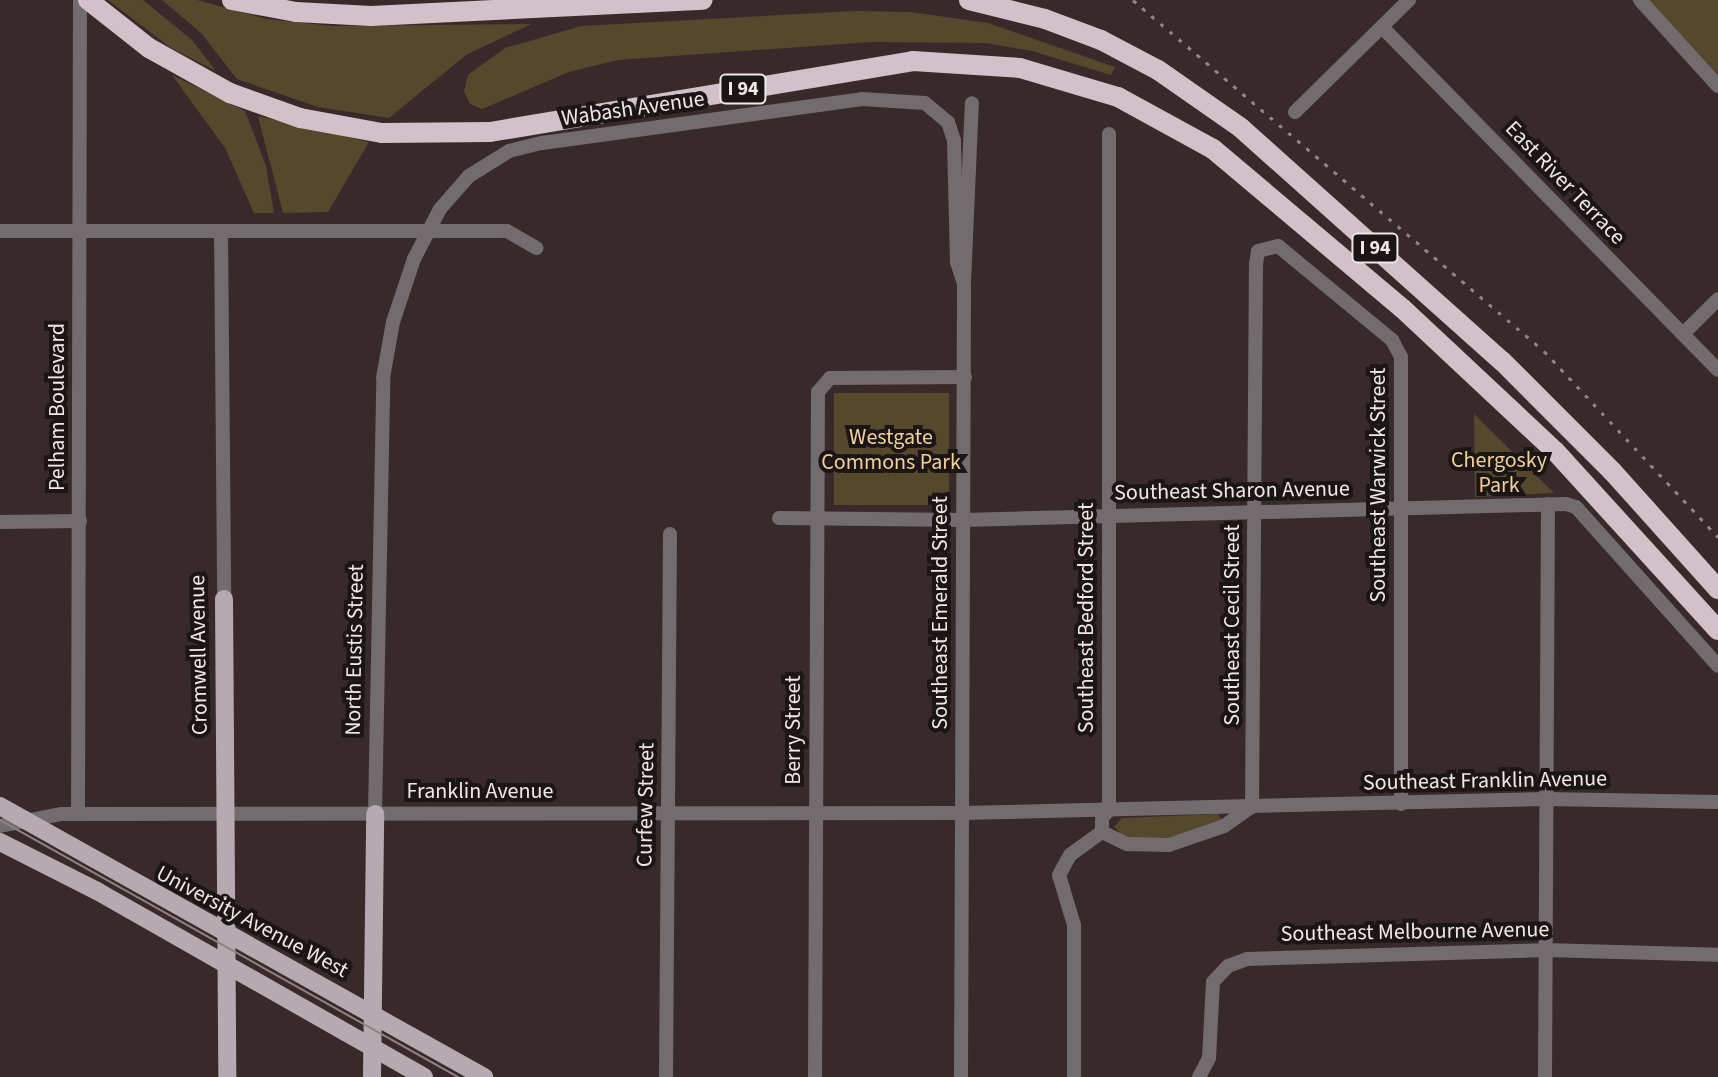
<!DOCTYPE html>
<style>
body{margin:0}
#map{position:relative;width:1718px;height:1077px;overflow:hidden;background:#382a2b;font-family:"Source Sans 3",sans-serif}
div>[style]{position:absolute}
.green>*{inset:0;background:#56482d}
.minor>*{height:14px;margin:-7px;padding:0 7px;transform-origin:7px;border-radius:7px;background:#726c6f}
.major>*{height:18px;margin:-9px;padding:0 9px;transform-origin:9px;border-radius:9px;background:#b6a9b0}
.highway>*{height:20px;margin:-10px;padding:0 10px;transform-origin:10px;border-radius:10px;background:#d1c1c9}
.tram>*{height:2px;margin:-1px;padding:0 1px;transform-origin:1px;border-radius:1px;background:#8f8384}
.rail>*{height:3px;margin-top:-1.5px;transform-origin:0;background:repeating-linear-gradient(90deg,#8f8384 0 4px,transparent 0 12px)}
span{translate:-50% -50%;white-space:nowrap;text-align:center;line-height:1.15;-webkit-text-stroke:8px #1b1515;paint-order:stroke}
.shield-label span{padding:2px 6px;background:#1b1515;border:2px solid;border-radius:6px;-webkit-text-stroke-width:0}
.shield-label{font-size:20px;color:#f1e7e8;font-weight:700}
.street-label{font-size:22px;color:#f1e7e8}
.park-label{font-size:22px;color:#f0d199}
</style>
<div id="map">
<div class="green">
<i style="clip-path:polygon(108px 0,143px 0,192px 40px,216px 71px,171px 48px)"></i>
<i style="clip-path:polygon(162px 0,197px 0,267px 19px,333px 26px,531px 24px,466px 55px,389px 118px,318px 107px,237px 79px,201px 33px)"></i>
<i style="clip-path:polygon(1632px 0,1718px 0,1718px 93px)"></i>
<i style="clip-path:polygon(855px 11px,911px 12px,988px 23px,1115px 67px,1111px 75px,1032px 51px,986px 43px,871px 42px,618px 60px,569px 72px,482px 109px,470px 104px,464px 91px,468px 75px,505px 48px,581px 26px)"></i>
<i style="clip-path:polygon(172px 75px,245px 111px,266px 166px,274px 213px,254px 213px,225px 148px)"></i>
<i style="clip-path:polygon(258px 116px,369px 142px,328px 212px,283px 213px)"></i>
<i style="clip-path:polygon(834px 393px,949px 393px,949px 505px,834px 505px)"></i>
<i style="clip-path:polygon(1474px 414px,1554px 493px,1475px 497px)"></i>
<i style="clip-path:polygon(1218px 814px,1222px 821px,1160px 841px,1126px 839px,1114px 827px,1122px 818px)"></i>
</div>
<div class="minor">
<i style="left:1640px;top:0;width:116px;rotate:47.8deg"></i>
<i style="left:1382px;top:27px;width:480px;rotate:45.6deg"></i>
<i style="left:1295px;top:112px;width:160px;rotate:-44.5deg"></i>
<i style="left:0;top:231px;width:507px"></i>
<i style="left:507px;top:231px;width:34px;rotate:30deg"></i>
<i style="left:221px;top:231px;width:368px;rotate:89.5deg"></i>
<i style="left:1683px;top:334px;width:49px;rotate:-45deg"></i>
<i style="left:779px;top:518px;width:185px;rotate:0.6deg"></i>
<i style="left:964px;top:520px;width:602px;rotate:-1.52deg"></i>
<i style="left:1566px;top:504px;width:10px;rotate:17deg"></i>
<i style="left:1576px;top:507px;width:213px;rotate:48.2deg"></i>
<i style="left:0;top:522px;width:80px;rotate:-0.7deg"></i>
<i style="left:1252px;top:807px;width:543px;rotate:-89.58deg"></i>
<i style="left:1256px;top:264px;width:13px;rotate:-81deg"></i>
<i style="left:1258px;top:251px;width:21px;rotate:-14deg"></i>
<i style="left:1278px;top:246px;width:148px;rotate:39.5deg"></i>
<i style="left:1392px;top:340px;width:19px;rotate:62deg"></i>
<i style="left:1401px;top:357px;width:447px;rotate:90deg"></i>
<i style="left:78px;top:814px;width:814px;rotate:-89.86deg"></i>
<i style="left:375px;top:814px;width:436px;rotate:-88.9deg"></i>
<i style="left:383px;top:378px;width:57px;rotate:-79.9deg"></i>
<i style="left:393px;top:322px;width:66px;rotate:-71.6deg"></i>
<i style="left:414px;top:259px;width:56px;rotate:-62.5deg"></i>
<i style="left:440px;top:209px;width:44px;rotate:-48.7deg"></i>
<i style="left:469px;top:176px;width:47px;rotate:-32deg"></i>
<i style="left:509px;top:151px;width:34px;rotate:-14deg"></i>
<i style="left:542px;top:143px;width:323px;rotate:-7.8deg"></i>
<i style="left:862px;top:99px;width:63px;rotate:3.6deg"></i>
<i style="left:925px;top:103px;width:30px;rotate:40deg"></i>
<i style="left:948px;top:122px;width:19px;rotate:72deg"></i>
<i style="left:954px;top:140px;width:122px;rotate:88.6deg"></i>
<i style="left:957px;top:262px;width:22px;rotate:72deg"></i>
<i style="left:0;top:826px;width:63px;rotate:-11deg"></i>
<i style="left:62px;top:814px;width:900px;rotate:-0.06deg"></i>
<i style="left:962px;top:813px;width:582px;rotate:-1.38deg"></i>
<i style="left:1544px;top:799px;width:174px;rotate:1deg"></i>
<i style="left:1102px;top:832px;width:28px;rotate:26deg"></i>
<i style="left:1127px;top:844px;width:42px;rotate:1.4deg"></i>
<i style="left:1169px;top:845px;width:58px;rotate:-19.1deg"></i>
<i style="left:1224px;top:826px;width:33px;rotate:-35deg"></i>
<i style="left:666px;top:1077px;width:543px;rotate:-89.58deg"></i>
<i style="left:815px;top:1077px;width:685px;rotate:-89.75deg"></i>
<i style="left:818px;top:392px;width:18px;rotate:-49deg"></i>
<i style="left:830px;top:378px;width:135px;rotate:-0.4deg"></i>
<i style="left:961px;top:1077px;width:794px;rotate:-89.78deg"></i>
<i style="left:964px;top:283px;width:180px;rotate:-87.5deg"></i>
<i style="left:1074px;top:1077px;width:152px;rotate:-90deg"></i>
<i style="left:1074px;top:925px;width:52px;rotate:-106.7deg"></i>
<i style="left:1059px;top:875px;width:23px;rotate:-61deg"></i>
<i style="left:1070px;top:855px;width:39px;rotate:-36deg"></i>
<i style="left:1102px;top:832px;width:14px;rotate:-90deg"></i>
<i style="left:1102px;top:818px;width:11px;rotate:-49deg"></i>
<i style="left:1109px;top:810px;width:676px;rotate:-90deg"></i>
<i style="left:1199px;top:1077px;width:21px;rotate:-62deg"></i>
<i style="left:1209px;top:1058px;width:76px;rotate:-87deg"></i>
<i style="left:1213px;top:982px;width:22px;rotate:-47deg"></i>
<i style="left:1228px;top:966px;width:20px;rotate:-20deg"></i>
<i style="left:1247px;top:959px;width:297px;rotate:-1.7deg"></i>
<i style="left:1544px;top:950px;width:174px;rotate:1.6deg"></i>
<i style="left:1545px;top:1077px;width:573px;rotate:-89.7deg"></i>
</div>
<div class="major">
<i style="left:224px;top:599px;width:478px;rotate:89.6deg"></i>
<i style="left:0;top:806px;width:555px;rotate:29.25deg"></i>
<i style="left:0;top:842px;width:109px;rotate:26.8deg"></i>
<i style="left:97px;top:891px;width:376px;rotate:29.6deg"></i>
<i style="left:372px;top:1077px;width:263px;rotate:-89.3deg"></i>
</div>
<div class="highway">
<i style="left:88px;top:0;width:78px;rotate:38.2deg"></i>
<i style="left:149px;top:48px;width:93px;rotate:29.1deg"></i>
<i style="left:230px;top:93px;width:74px;rotate:19.7deg"></i>
<i style="left:300px;top:118px;width:83px;rotate:10.4deg"></i>
<i style="left:382px;top:133px;width:108px;rotate:-0.5deg"></i>
<i style="left:490px;top:132px;width:429px;rotate:-9.5deg"></i>
<i style="left:913px;top:61px;width:107px;rotate:3.7deg"></i>
<i style="left:1020px;top:68px;width:102px;rotate:16.5deg"></i>
<i style="left:1118px;top:97px;width:108px;rotate:28.7deg"></i>
<i style="left:1213px;top:149px;width:247px;rotate:40.1deg"></i>
<i style="left:1402px;top:308px;width:209px;rotate:43.1deg"></i>
<i style="left:1555px;top:451px;width:242px;rotate:47.7deg"></i>
<i style="left:232px;top:0;width:65px;rotate:10.6deg"></i>
<i style="left:296px;top:12px;width:75px;rotate:3.1deg"></i>
<i style="left:371px;top:16px;width:332px;rotate:-2.8deg"></i>
<i style="left:969px;top:0;width:78px;rotate:14deg"></i>
<i style="left:1045px;top:19px;width:60px;rotate:20.6deg"></i>
<i style="left:1101px;top:40px;width:64px;rotate:27.8deg"></i>
<i style="left:1158px;top:70px;width:101px;rotate:34.9deg"></i>
<i style="left:1241px;top:128px;width:350px;rotate:41.8deg"></i>
<i style="left:1502px;top:361px;width:156px;rotate:45deg"></i>
<i style="left:1612px;top:471px;width:159px;rotate:48.1deg"></i>
</div>
<div class="tram">
<i style="left:0;top:820px;width:525px;rotate:29.3deg"></i>
</div>
<div class="rail">
<i style="left:1133px;top:0;width:540px;rotate:40.5deg"></i>
<i style="left:1544px;top:351px;width:255px;rotate:46.9deg"></i>
</div>
<div class="shield-label">
<span style="left:743px;top:89px">I 94</span>
<span style="left:1375px;top:248px">I 94</span>
</div>
<div class="street-label">
<span style="left:633px;top:109px;rotate:-8deg">Wabash Avenue</span>
<span style="left:1565px;top:183px;rotate:46deg">East River Terrace</span>
<span style="left:58px;top:407px;rotate:-90deg">Pelham Boulevard</span>
<span style="left:1379px;top:485px;rotate:-90deg">Southeast Warwick Street</span>
<span style="left:1232px;top:491px;rotate:-1deg">Southeast Sharon Avenue</span>
<span style="left:941px;top:613px;rotate:-90deg">Southeast Emerald Street</span>
<span style="left:1087px;top:618px;rotate:-90deg">Southeast Bedford Street</span>
<span style="left:1233px;top:625px;rotate:-90deg">Southeast Cecil Street</span>
<span style="left:355px;top:650px;rotate:-89deg">North Eustis Street</span>
<span style="left:199px;top:655px;rotate:-91deg">Cromwell Avenue</span>
<span style="left:794px;top:730px;rotate:-90deg">Berry Street</span>
<span style="left:1485px;top:781px;rotate:-1deg">Southeast Franklin Avenue</span>
<span style="left:480px;top:792px">Franklin Avenue</span>
<span style="left:646px;top:805px;rotate:-89deg">Curfew Street</span>
<span style="left:252px;top:922px;rotate:28deg">University Avenue West</span>
<span style="left:1415px;top:932px;rotate:-1deg">Southeast Melbourne Avenue</span>
</div>
<div class="park-label">
<span style="left:891px;top:450px">Westgate<br>Commons Park</span>
<span style="left:1499px;top:473px">Chergosky<br>Park</span>
</div>
</div>
